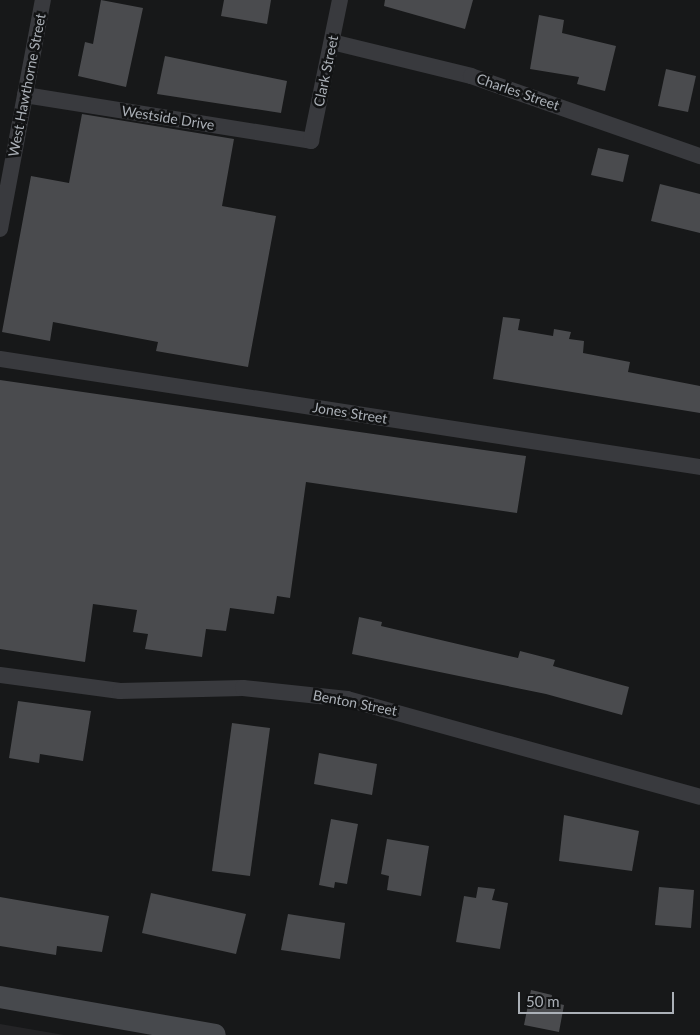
<!DOCTYPE html>
<style>
body{margin:0}
#map{position:relative;width:700px;height:1035px;overflow:hidden;background:#171819;font-family:Lato,sans-serif}
div>[style]{position:absolute}
.built>*{inset:0;background:#242426}
.building>*{inset:0;background:#4a4b4e}
.minor>*{height:16px;margin:-8px;padding:0 8px;transform-origin:8px;border-radius:8px;background:#393a3e}
.secondary>*{height:22px;margin:-11px;padding:0 11px;transform-origin:11px;border-radius:11px;background:#47494d}
span{translate:-50% -50%;white-space:nowrap;text-align:center;line-height:1.15;-webkit-text-stroke:5px #121314;paint-order:stroke}
.street-label{font-size:14px;color:#abb0b7}
.scale{position:absolute;left:518px;top:992px;width:156px;height:22px;box-sizing:border-box;border:2px solid #abb0b7;border-top:0;padding-left:6px;font-size:15px;line-height:18px;white-space:nowrap;color:#abb0b7;-webkit-text-stroke:4px #121314;paint-order:stroke}
</style>
<div id="map">
<div class="built">
<i style="clip-path:polygon(0 1024px,64px 1035px,0 1035px)"></i>
</div>
<div class="building">
<i style="clip-path:polygon(101px 0,143px 8px,126px 87px,78px 76px,85px 42px,93px 44px)"></i>
<i style="clip-path:polygon(224px 0,271px 0,267px 24px,221px 16px)"></i>
<i style="clip-path:polygon(385px 0,473px 0,465px 29px,384px 6px)"></i>
<i style="clip-path:polygon(539px 15px,564px 20px,562px 33px,616px 46px,605px 91px,577px 84px,579px 77px,530px 69px)"></i>
<i style="clip-path:polygon(165px 56px,287px 81px,281px 113px,157px 94px)"></i>
<i style="clip-path:polygon(666px 69px,696px 76px,688px 112px,658px 106px)"></i>
<i style="clip-path:polygon(82px 114px,234px 139px,222px 206px,276px 216px,248px 367px,156px 351px,158px 342px,53px 322px,50px 341px,2px 332px,31px 176px,69px 183px)"></i>
<i style="clip-path:polygon(598px 148px,629px 155px,623px 182px,591px 175px)"></i>
<i style="clip-path:polygon(660px 184px,700px 194px,700px 233px,651px 221px)"></i>
<i style="clip-path:polygon(503px 317px,520px 319px,518px 330px,553px 336px,554px 329px,571px 332px,569px 339px,584px 341px,583px 353px,630px 362px,628px 372px,700px 386px,700px 413px,493px 379px)"></i>
<i style="clip-path:polygon(0 380px,526px 456px,517px 513px,306px 482px,290px 598px,277px 596px,274px 614px,230px 608px,226px 631px,206px 629px,202px 657px,145px 649px,148px 634px,133px 632px,137px 610px,93px 604px,85px 662px,0 649px)"></i>
<i style="clip-path:polygon(359px 617px,382px 622px,381px 626px,518px 658px,520px 651px,555px 660px,553px 666px,629px 687px,622px 715px,546px 694px,352px 654px)"></i>
<i style="clip-path:polygon(18px 701px,91px 711px,83px 761px,40px 754px,39px 763px,9px 758px)"></i>
<i style="clip-path:polygon(232px 723px,270px 728px,250px 876px,212px 871px)"></i>
<i style="clip-path:polygon(319px 753px,377px 764px,372px 795px,314px 784px)"></i>
<i style="clip-path:polygon(564px 815px,639px 831px,632px 871px,559px 861px)"></i>
<i style="clip-path:polygon(331px 819px,358px 824px,347px 884px,335px 882px,334px 888px,319px 885px)"></i>
<i style="clip-path:polygon(387px 839px,429px 846px,421px 896px,387px 890px,389px 876px,381px 874px)"></i>
<i style="clip-path:polygon(478px 887px,495px 889px,492px 900px,508px 903px,500px 949px,456px 942px,464px 896px,476px 898px)"></i>
<i style="clip-path:polygon(659px 887px,694px 890px,691px 928px,655px 925px)"></i>
<i style="clip-path:polygon(151px 893px,246px 914px,236px 954px,142px 933px)"></i>
<i style="clip-path:polygon(0 897px,109px 916px,102px 952px,57px 946px,56px 955px,0 946px)"></i>
<i style="clip-path:polygon(288px 914px,345px 923px,340px 959px,281px 950px)"></i>
<i style="clip-path:polygon(531px 990px,552px 995px,551px 1002px,564px 1005px,559px 1032px,524px 1025px)"></i>
</div>
<div class="minor">
<i style="left:332px;top:42px;width:143px;rotate:13.7deg"></i>
<i style="left:471px;top:76px;width:243px;rotate:19.3deg"></i>
<i style="left:25px;top:95px;width:290px;rotate:9.1deg"></i>
<i style="left:311px;top:141px;width:144px;rotate:-78.4deg"></i>
<i style="left:0;top:229px;width:233px;rotate:-79.4deg"></i>
<i style="left:0;top:359px;width:708px;rotate:8.77deg"></i>
<i style="left:0;top:675px;width:121px;rotate:7.6deg"></i>
<i style="left:120px;top:691px;width:123px;rotate:-1.4deg"></i>
<i style="left:243px;top:688px;width:105px;rotate:6deg"></i>
<i style="left:347px;top:699px;width:366px;rotate:15.5deg"></i>
</div>
<div class="secondary">
<i style="left:0;top:997px;width:218px;rotate:10deg"></i>
</div>
<div class="street-label">
<span style="left:326px;top:71px;rotate:-78deg">Clark Street</span>
<span style="left:27px;top:85px;rotate:-79deg">West Hawthorne Street</span>
<span style="left:518px;top:92px;rotate:19deg">Charles Street</span>
<span style="left:168px;top:118px;rotate:9deg">Westside Drive</span>
<span style="left:350px;top:413px;rotate:9deg">Jones Street</span>
<span style="left:355px;top:703px;rotate:11deg">Benton Street</span>
</div>
<div class="scale">50 m</div>
</div>
